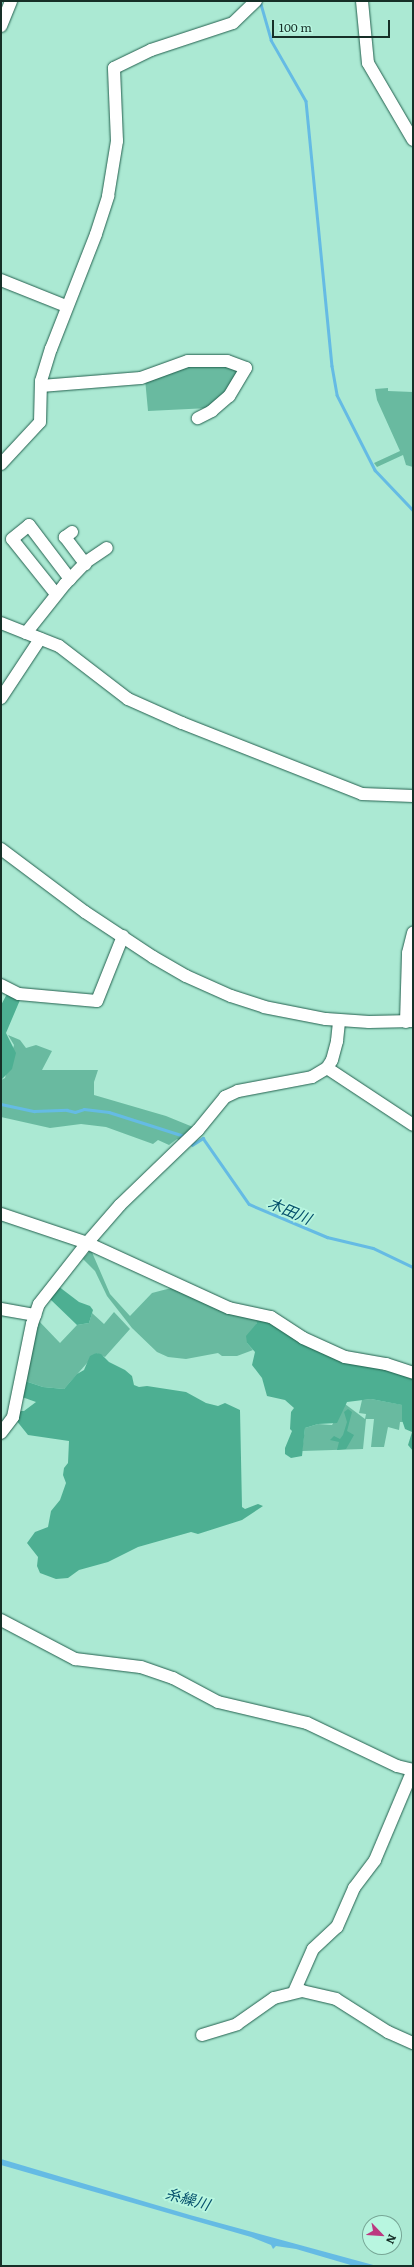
<!DOCTYPE html>
<meta charset="utf-8">
<style>
body{margin:0}
#map{position:relative;width:414px;height:2267px;overflow:hidden;background:#abe9d3;font-family:Literata,"Noto Sans JP",serif}
div>[style]{position:absolute}
.green>*{inset:0;background:#69baa0}
.forest>*{inset:0;background:#4daf92}
.water>*{inset:0;background:#65bbe4}
.stream>*{height:2.5px;margin:-1.25px;padding:0 1.25px;transform-origin:1.25px;border-radius:1.25px;background:#65bbe4}
.roads{filter:drop-shadow(0 0 1px #23604e) drop-shadow(0 0 1px #23604e)}
.minor>*{height:12px;margin:-6px;padding:0 6px;transform-origin:6px;border-radius:6px;background:#fff}
span{translate:-50% -50%;white-space:nowrap;text-align:center;line-height:1.15;-webkit-text-stroke:3.5px #b8f6e0;paint-order:stroke}
.water-label{font-size:15px;color:#05506b;font-style:italic}
.frame{position:absolute;inset:0;border:2px solid #162f27;pointer-events:none}
.north{position:absolute;left:362px;top:2215px;width:40px;height:40px;box-sizing:border-box;background:#b8f6e0;border:1px solid #77a696;border-radius:50%;rotate:115deg;font-size:11px;font-weight:700;line-height:16px;text-align:center;color:#162f27}
.north::after{content:'';display:block;margin:auto;width:14px;height:18px;background:#bc3980;clip-path:polygon(50% 0,100% 100%,50% 72%,0 100%)}
.scale{position:absolute;left:272px;top:20px;width:118px;height:18px;box-sizing:border-box;border:2px solid #162f27;border-top:0;padding-left:5px;font-size:12px;line-height:14px;white-space:nowrap;color:#162f27;-webkit-text-stroke:3px #b8f6e0;paint-order:stroke}
</style>
<div id="map">
<div class="green">
<i style="clip-path:polygon(224px 364px,241px 371px,227px 395px,209px 408px,148px 411px,145px 379px,190px 365px)"></i>
<i style="clip-path:polygon(388px 388px,388px 391px,413px 392px,413px 467px,406px 465px,403px 455px,377px 467px,374px 463px,400px 451px,377px 400px,375px 389px)"></i>
<i style="clip-path:polygon(8px 1035px,20px 1040px,26px 1048px,36px 1045px,52px 1051px,42px 1070px,98px 1070px,94px 1082px,94px 1095px,166px 1116px,193px 1127px,181px 1141px,177px 1139px,169px 1145px,158px 1140px,153px 1144px,106px 1127px,81px 1124px,50px 1128px,1px 1117px,1px 1080px,5px 1078px,14px 1045px)"></i>
<i style="clip-path:polygon(91px 1250px,110px 1294px,130px 1316px,152px 1293px,175px 1287px,257px 1318px,257px 1323px,247px 1343px,253px 1350px,237px 1356px,222px 1356px,218px 1353px,186px 1359px,168px 1357px,157px 1352px,132px 1328px,107px 1296px,95px 1271px,83px 1259px)"></i>
<i style="clip-path:polygon(114px 1312px,130px 1329px,105px 1357px,96px 1353px,64px 1389px,43px 1387px,25px 1381px,37px 1319px,60px 1343px,77px 1325px,89px 1323px,92px 1313px,104px 1324px)"></i>
<i style="clip-path:polygon(371px 1399px,403px 1405px,403px 1422px,400px 1422px,399px 1430px,388px 1427px,384px 1447px,371px 1447px,374px 1419px,366px 1419px,363px 1449px,302px 1451px,305px 1428px,318px 1424px,332px 1425px,345px 1404px,365px 1419px,366px 1414px,359px 1413px,362px 1400px)"></i>
</div>
<div class="forest">
<i style="clip-path:polygon(7px 994px,20px 1000px,6px 1033px,16px 1053px,12px 1069px,1px 1080px,1px 1005px)"></i>
<i style="clip-path:polygon(58px 1286px,79px 1302px,90px 1306px,93px 1310px,89px 1323px,77px 1325px,50px 1299px)"></i>
<i style="clip-path:polygon(256px 1318px,296px 1330px,345px 1353px,413px 1369px,413px 1451px,408px 1445px,412px 1432px,405px 1429px,402px 1420px,402px 1405px,371px 1399px,347px 1402px,337px 1423px,318px 1424px,305px 1428px,302px 1456px,291px 1458px,285px 1454px,285px 1448px,292px 1431px,290px 1429px,291px 1412px,294px 1408px,285px 1400px,267px 1396px,262px 1378px,252px 1365px,255px 1352px,247px 1343px,246px 1336px,257px 1323px)"></i>
<i style="clip-path:polygon(96px 1353px,101px 1354px,109px 1362px,125px 1370px,132px 1376px,134px 1385px,139px 1387px,147px 1386px,186px 1392px,206px 1403px,218px 1406px,225px 1403px,240px 1410px,242px 1507px,245px 1509px,258px 1504px,263px 1506px,242px 1520px,198px 1534px,191px 1532px,138px 1547px,108px 1562px,79px 1570px,68px 1578px,56px 1579px,40px 1573px,37px 1566px,38px 1557px,27px 1543px,35px 1532px,48px 1527px,51px 1511px,60px 1500px,66px 1483px,63px 1475px,64px 1468px,68px 1463px,69px 1441px,28px 1435px,16px 1420px,18px 1411px,24px 1411px,36px 1402px,22px 1397px,25px 1381px,43px 1387px,64px 1389px,77px 1374px,84px 1370px,90px 1356px)"></i>
<i style="clip-path:polygon(348px 1409px,352px 1412px,347px 1431px,354px 1435px,346px 1449px,337px 1450px,339px 1442px,330px 1440px,334px 1436px,340px 1439px,343px 1435px,347px 1422px,344px 1412px)"></i>
</div>
<div class="water">
<i style="clip-path:polygon(1px 2159px,190px 2215px,377px 2266px,354px 2266px,296px 2249px,276px 2246px,273px 2249px,271px 2245px,251px 2237px,1px 2165px)"></i>
</div>
<div class="stream">
<i style="left:261px;top:4px;width:37px;rotate:74deg"></i>
<i style="left:271px;top:40px;width:70px;rotate:60.2deg"></i>
<i style="left:306px;top:101px;width:266px;rotate:84.4deg"></i>
<i style="left:332px;top:366px;width:29px;rotate:80deg"></i>
<i style="left:337px;top:395px;width:84px;rotate:63.1deg"></i>
<i style="left:375px;top:470px;width:55px;rotate:46.5deg"></i>
<i style="left:1px;top:1104px;width:34px;rotate:12deg"></i>
<i style="left:34px;top:1111px;width:33px;rotate:-2deg"></i>
<i style="left:67px;top:1110px;width:8px;rotate:14deg"></i>
<i style="left:75px;top:1112px;width:9px;rotate:-18deg"></i>
<i style="left:84px;top:1109px;width:25px;rotate:7deg"></i>
<i style="left:109px;top:1112px;width:76px;rotate:17.7deg"></i>
<i style="left:192px;top:1145px;width:13px;rotate:-32deg"></i>
<i style="left:203px;top:1138px;width:80px;rotate:55.1deg"></i>
<i style="left:249px;top:1204px;width:85px;rotate:22.9deg"></i>
<i style="left:327px;top:1237px;width:47px;rotate:13.4deg"></i>
<i style="left:373px;top:1248px;width:44px;rotate:25.4deg"></i>
</div>
<div class="roads">
<div class="minor">
<i style="left:362px;top:1px;width:62px;rotate:84.5deg"></i>
<i style="left:368px;top:63px;width:89px;rotate:59.7deg"></i>
<i style="left:1px;top:26px;width:27px;rotate:-68deg"></i>
<i style="left:1px;top:280px;width:70px;rotate:21.8deg"></i>
<i style="left:41px;top:386px;width:100px;rotate:-4.6deg"></i>
<i style="left:141px;top:378px;width:50px;rotate:-19.9deg"></i>
<i style="left:188px;top:361px;width:39px"></i>
<i style="left:227px;top:361px;width:20px;rotate:20deg"></i>
<i style="left:246px;top:368px;width:33px;rotate:121deg"></i>
<i style="left:229px;top:396px;width:23px;rotate:139deg"></i>
<i style="left:212px;top:411px;width:16px;rotate:153deg"></i>
<i style="left:1px;top:464px;width:57px;rotate:-47.1deg"></i>
<i style="left:40px;top:422px;width:41px;rotate:-88.6deg"></i>
<i style="left:41px;top:381px;width:34px;rotate:-73deg"></i>
<i style="left:51px;top:349px;width:123px;rotate:-68.6deg"></i>
<i style="left:96px;top:234px;width:40px;rotate:-72deg"></i>
<i style="left:108px;top:196px;width:56px;rotate:-80.7deg"></i>
<i style="left:117px;top:141px;width:73px;rotate:-92.4deg"></i>
<i style="left:114px;top:68px;width:41px;rotate:-25.9deg"></i>
<i style="left:151px;top:50px;width:86px;rotate:-18.2deg"></i>
<i style="left:233px;top:23px;width:32px;rotate:-44deg"></i>
<i style="left:72px;top:532px;width:9px;rotate:144deg"></i>
<i style="left:65px;top:537px;width:34px;rotate:53deg"></i>
<i style="left:56px;top:594px;width:70px;rotate:-128.7deg"></i>
<i style="left:12px;top:539px;width:22px;rotate:-39deg"></i>
<i style="left:29px;top:525px;width:68px;rotate:52.8deg"></i>
<i style="left:1px;top:623px;width:62px;rotate:21.6deg"></i>
<i style="left:59px;top:646px;width:87px;rotate:37.5deg"></i>
<i style="left:128px;top:699px;width:59px;rotate:24deg"></i>
<i style="left:182px;top:723px;width:193px;rotate:21.5deg"></i>
<i style="left:362px;top:794px;width:51px;rotate:2.2deg"></i>
<i style="left:26px;top:633px;width:63px;rotate:-51.5deg"></i>
<i style="left:65px;top:584px;width:30px;rotate:-46deg"></i>
<i style="left:86px;top:562px;width:25px;rotate:-34deg"></i>
<i style="left:1px;top:698px;width:71px;rotate:-56.5deg"></i>
<i style="left:1px;top:849px;width:105px;rotate:36.9deg"></i>
<i style="left:85px;top:912px;width:82px;rotate:33.5deg"></i>
<i style="left:153px;top:957px;width:38px;rotate:30deg"></i>
<i style="left:186px;top:976px;width:49px;rotate:24deg"></i>
<i style="left:231px;top:996px;width:35px;rotate:18deg"></i>
<i style="left:264px;top:1007px;width:63px;rotate:11deg"></i>
<i style="left:326px;top:1019px;width:43px;rotate:4deg"></i>
<i style="left:369px;top:1022px;width:44px;rotate:-1.3deg"></i>
<i style="left:1px;top:985px;width:20px;rotate:27deg"></i>
<i style="left:19px;top:994px;width:78px;rotate:5.1deg"></i>
<i style="left:97px;top:1001px;width:70px;rotate:-68.2deg"></i>
<i style="left:406px;top:1022px;width:69px;rotate:-88.3deg"></i>
<i style="left:408px;top:953px;width:21px;rotate:-76deg"></i>
<i style="left:327px;top:1068px;width:103px;rotate:33.5deg"></i>
<i style="left:1px;top:1214px;width:91px;rotate:18.6deg"></i>
<i style="left:87px;top:1243px;width:156px;rotate:24.6deg"></i>
<i style="left:229px;top:1308px;width:43px;rotate:12.1deg"></i>
<i style="left:271px;top:1317px;width:38px;rotate:33deg"></i>
<i style="left:303px;top:1338px;width:46px;rotate:24.3deg"></i>
<i style="left:345px;top:1357px;width:42px;rotate:9.7deg"></i>
<i style="left:386px;top:1364px;width:28px;rotate:18deg"></i>
<i style="left:1px;top:1309px;width:35px;rotate:10deg"></i>
<i style="left:1px;top:1433px;width:20px;rotate:-53deg"></i>
<i style="left:13px;top:1417px;width:95px;rotate:-78.5deg"></i>
<i style="left:32px;top:1324px;width:21px;rotate:-71deg"></i>
<i style="left:39px;top:1304px;width:78px;rotate:-51.8deg"></i>
<i style="left:87px;top:1243px;width:50px;rotate:-49deg"></i>
<i style="left:120px;top:1205px;width:108px;rotate:-43.9deg"></i>
<i style="left:198px;top:1130px;width:43px;rotate:-50.7deg"></i>
<i style="left:225px;top:1097px;width:14px;rotate:-25deg"></i>
<i style="left:238px;top:1091px;width:75px;rotate:-10.7deg"></i>
<i style="left:312px;top:1077px;width:17px;rotate:-31deg"></i>
<i style="left:327px;top:1068px;width:9px;rotate:-58deg"></i>
<i style="left:332px;top:1060px;width:20px;rotate:-75deg"></i>
<i style="left:337px;top:1041px;width:20px;rotate:-84deg"></i>
<i style="left:1px;top:1620px;width:84px;rotate:27.8deg"></i>
<i style="left:75px;top:1659px;width:66px;rotate:6.9deg"></i>
<i style="left:141px;top:1667px;width:34px;rotate:19deg"></i>
<i style="left:173px;top:1678px;width:51px;rotate:28.1deg"></i>
<i style="left:218px;top:1702px;width:91px;rotate:13.3deg"></i>
<i style="left:307px;top:1723px;width:100px;rotate:25.5deg"></i>
<i style="left:397px;top:1766px;width:16px;rotate:14deg"></i>
<i style="left:294px;top:1992px;width:47px;rotate:-66.2deg"></i>
<i style="left:313px;top:1949px;width:33px;rotate:-43deg"></i>
<i style="left:337px;top:1927px;width:43px;rotate:-66.4deg"></i>
<i style="left:354px;top:1888px;width:35px;rotate:-53deg"></i>
<i style="left:375px;top:1860px;width:98px;rotate:-67.1deg"></i>
<i style="left:202px;top:2035px;width:37px;rotate:-17deg"></i>
<i style="left:237px;top:2024px;width:45px;rotate:-35.1deg"></i>
<i style="left:274px;top:1998px;width:29px;rotate:-14deg"></i>
<i style="left:302px;top:1991px;width:35px;rotate:13deg"></i>
<i style="left:336px;top:1999px;width:62px;rotate:32.4deg"></i>
<i style="left:388px;top:2032px;width:27px;rotate:24deg"></i>
</div>
</div>
<div class="water-label">
<span style="left:290px;top:1210px;rotate:23deg">木田川</span>
<span style="left:188px;top:2198px;rotate:16deg">糸繰川</span>
</div>
<div class="frame"></div>
<div class="north">N</div>
<div class="scale">100 m</div>
</div>
